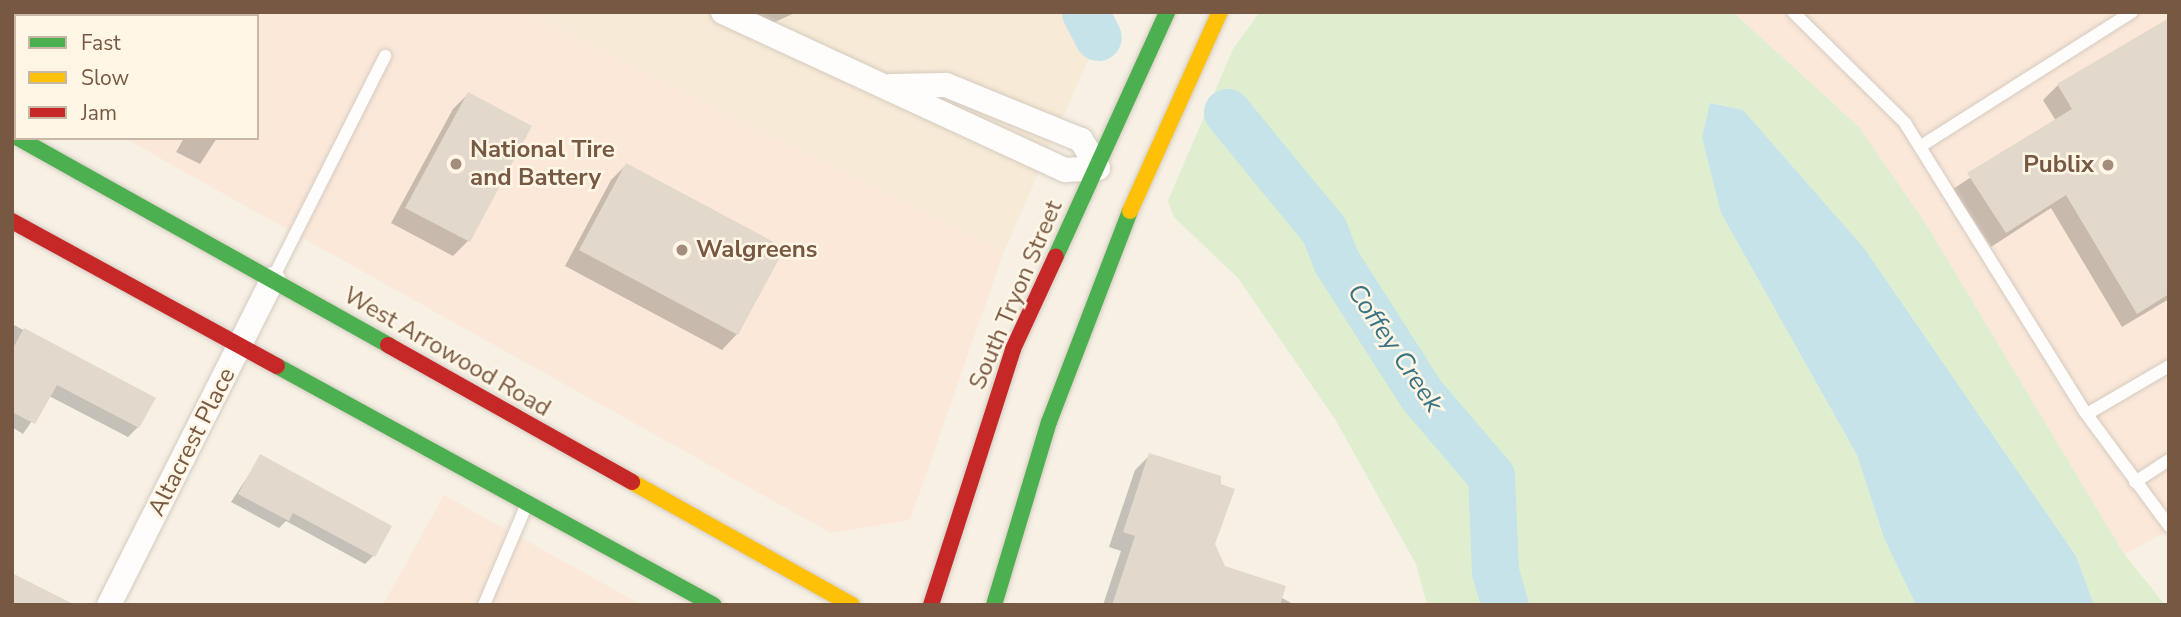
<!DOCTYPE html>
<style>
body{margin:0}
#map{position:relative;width:2181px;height:617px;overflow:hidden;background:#f6f0e5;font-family:"Nunito Sans",sans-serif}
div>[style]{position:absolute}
.residential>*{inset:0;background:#f7ead6}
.commercial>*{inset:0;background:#fbe8d9}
.green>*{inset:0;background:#dfeece}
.water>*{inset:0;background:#c5e3e8}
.shadow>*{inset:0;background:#0003}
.river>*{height:47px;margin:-23.5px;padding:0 23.5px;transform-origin:23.5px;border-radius:23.5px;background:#c5e3e8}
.building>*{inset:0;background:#e3d8cc}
.roads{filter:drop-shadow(0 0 2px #d5cbc0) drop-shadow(0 0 2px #d5cbc0)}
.lane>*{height:12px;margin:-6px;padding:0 6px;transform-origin:6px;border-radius:6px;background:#fefdfb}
.street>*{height:24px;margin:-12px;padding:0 12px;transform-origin:12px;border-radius:12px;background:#fefdfb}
.fast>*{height:16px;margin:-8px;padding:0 8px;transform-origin:8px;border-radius:8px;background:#4caf50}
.slow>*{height:16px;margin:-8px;padding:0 8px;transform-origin:8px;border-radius:8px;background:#ffc107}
.jam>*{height:16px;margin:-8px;padding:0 8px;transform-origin:8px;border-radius:8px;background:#c62828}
.dots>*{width:19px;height:19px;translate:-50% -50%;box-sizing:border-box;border:4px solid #fff6e5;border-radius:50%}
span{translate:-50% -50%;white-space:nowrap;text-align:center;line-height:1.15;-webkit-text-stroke:5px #fff6e5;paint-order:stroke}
.poi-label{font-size:24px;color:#765843;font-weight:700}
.left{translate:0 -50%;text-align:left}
.right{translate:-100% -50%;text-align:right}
.street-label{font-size:24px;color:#765843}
.water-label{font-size:26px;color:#397384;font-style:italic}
.frame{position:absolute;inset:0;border:14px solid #765843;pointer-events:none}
.legend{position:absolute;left:14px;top:14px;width:245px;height:126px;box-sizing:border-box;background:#fff6e5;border:2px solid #c8b7a4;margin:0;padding:9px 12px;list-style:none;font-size:21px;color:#765843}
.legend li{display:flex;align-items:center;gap:14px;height:35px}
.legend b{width:35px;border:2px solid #c8b7a4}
</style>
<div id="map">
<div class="residential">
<i style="clip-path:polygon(12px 12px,134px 12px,16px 16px,16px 79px)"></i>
<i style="clip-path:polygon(526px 12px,1085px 12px,1098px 37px,1003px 254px)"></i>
</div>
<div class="commercial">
<i style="clip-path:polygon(134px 12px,526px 12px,1003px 254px,910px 520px,831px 533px,124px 138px,257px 138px,257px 16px)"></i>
<i style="clip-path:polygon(1733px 12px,2169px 12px,2169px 530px,2124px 554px,1926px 224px,1859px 127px)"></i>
<i style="clip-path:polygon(444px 495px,642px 605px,383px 605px)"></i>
</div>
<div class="green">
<i style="clip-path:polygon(1260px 12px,1733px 12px,1859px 127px,1926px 224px,2124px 554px,2165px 605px,2094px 605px,2076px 556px,1864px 248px,1743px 110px,1710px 103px,1702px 137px,1721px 213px,1857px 455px,1884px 538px,1916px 605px,1427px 605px,1416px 564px,1335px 419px,1238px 278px,1174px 217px,1168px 201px,1233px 49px)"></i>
</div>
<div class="water">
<i style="clip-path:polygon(1710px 103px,1743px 110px,1864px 248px,2076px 556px,2094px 605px,1916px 605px,1884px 538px,1857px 455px,1721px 213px,1702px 137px)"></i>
</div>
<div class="shadow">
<i style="clip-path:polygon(12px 12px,62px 12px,16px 16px,16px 58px)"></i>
<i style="clip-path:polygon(737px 12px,797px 12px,748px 34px)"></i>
<i style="clip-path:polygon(2169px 20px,2169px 299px,2122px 327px,2051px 208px,1991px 247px,1953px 189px,2056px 121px,2043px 100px,2058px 85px)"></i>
<i style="clip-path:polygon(468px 94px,468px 241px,453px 256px,391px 223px,453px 109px)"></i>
<i style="clip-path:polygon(184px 138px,217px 138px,200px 164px,176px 152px)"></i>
<i style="clip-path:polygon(626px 165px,783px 249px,737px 334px,722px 350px,565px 266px,611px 180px)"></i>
<i style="clip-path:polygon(12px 324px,154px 398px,138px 427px,128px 437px,49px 396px,23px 434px,12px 427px)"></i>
<i style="clip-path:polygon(1150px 455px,1224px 567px,1295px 605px,1103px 605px,1121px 551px,1109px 547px,1135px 470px)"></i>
<i style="clip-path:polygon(261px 456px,389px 527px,373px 556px,365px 564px,286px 521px,279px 528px,231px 502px)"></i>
</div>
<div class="river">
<i style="left:1085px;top:12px;width:28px;rotate:63deg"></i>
<i style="left:1227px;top:112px;width:153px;rotate:50.6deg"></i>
<i style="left:1324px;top:230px;width:33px;rotate:69deg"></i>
<i style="left:1336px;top:261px;width:158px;rotate:57.4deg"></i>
<i style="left:1421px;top:394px;width:108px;rotate:49.5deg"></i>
<i style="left:1491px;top:476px;width:95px;rotate:87.6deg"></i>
<i style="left:1495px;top:571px;width:35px;rotate:74deg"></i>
</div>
<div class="building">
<i style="clip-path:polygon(2169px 18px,2169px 294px,2137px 314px,2066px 195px,2006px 233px,1967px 173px,2072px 109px,2057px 84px)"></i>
<i style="clip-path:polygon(468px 92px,532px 126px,470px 242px,405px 208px)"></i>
<i style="clip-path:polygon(626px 163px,785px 248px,738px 335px,579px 250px)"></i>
<i style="clip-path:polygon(24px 328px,156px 398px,139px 428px,57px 385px,35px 424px,12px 412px,12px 350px)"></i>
<i style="clip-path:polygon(1149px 453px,1221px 476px,1221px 484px,1235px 489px,1215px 544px,1225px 566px,1286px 586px,1280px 605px,1112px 605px,1135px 536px,1123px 532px)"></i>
<i style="clip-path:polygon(260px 454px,392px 526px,375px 557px,293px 513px,289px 521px,238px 494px)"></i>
<i style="clip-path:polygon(12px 573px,75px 605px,12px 605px)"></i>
</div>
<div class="roads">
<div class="lane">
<i style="left:1793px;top:12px;width:158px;rotate:44.7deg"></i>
<i style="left:1905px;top:123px;width:340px;rotate:58.1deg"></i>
<i style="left:2085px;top:412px;width:142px;rotate:53.6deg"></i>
<i style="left:1921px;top:146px;width:250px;rotate:-32.4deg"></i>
<i style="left:273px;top:278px;width:249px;rotate:-63.2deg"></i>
<i style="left:2087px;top:414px;width:95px;rotate:-30.3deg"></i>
<i style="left:2135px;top:482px;width:40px;rotate:-32.9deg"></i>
<i style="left:484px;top:605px;width:108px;rotate:-67deg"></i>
</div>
<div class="street">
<i style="left:723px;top:12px;width:377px;rotate:24.8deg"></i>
<i style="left:1065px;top:170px;width:33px;rotate:-3deg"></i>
<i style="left:1098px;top:168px;width:33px;rotate:-121deg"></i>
<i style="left:1081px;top:140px;width:146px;rotate:-157.8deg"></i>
<i style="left:946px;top:85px;width:55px;rotate:179deg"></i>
<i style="left:109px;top:605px;width:365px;rotate:-63.3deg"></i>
</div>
<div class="fast">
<i style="left:18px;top:138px;width:424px;rotate:29.2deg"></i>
<i style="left:1056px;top:256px;width:268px;rotate:-65.5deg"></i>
<i style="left:277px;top:366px;width:498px;rotate:28.7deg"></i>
<i style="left:994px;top:605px;width:191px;rotate:-73.3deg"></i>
<i style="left:1049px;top:422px;width:226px;rotate:-69deg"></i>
</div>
<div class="slow">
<i style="left:1130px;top:211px;width:218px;rotate:-65.7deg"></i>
<i style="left:632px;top:482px;width:252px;rotate:29.2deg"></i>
</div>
<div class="jam">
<i style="left:12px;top:221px;width:302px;rotate:28.7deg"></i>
<i style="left:388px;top:345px;width:280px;rotate:29.3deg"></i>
<i style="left:931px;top:605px;width:269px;rotate:-72.2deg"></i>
<i style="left:1013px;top:349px;width:102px;rotate:-65.2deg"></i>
</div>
</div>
<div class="dots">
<i style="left:456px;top:164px;background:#a38d7c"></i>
<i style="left:2108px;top:165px;background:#a38d7c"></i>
<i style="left:682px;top:250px;background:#a38d7c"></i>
</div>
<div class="poi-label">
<span class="left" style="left:470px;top:164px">National Tire<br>and Battery</span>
<span class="right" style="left:2094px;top:165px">Publix</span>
<span class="left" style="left:696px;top:250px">Walgreens</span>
</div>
<div class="street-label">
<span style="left:1016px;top:295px;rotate:-67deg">South Tryon Street</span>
<span style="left:447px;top:352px;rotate:30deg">West Arrowood Road</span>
<span style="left:192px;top:442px;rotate:-63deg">Altacrest Place</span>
</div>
<div class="water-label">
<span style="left:1395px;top:348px;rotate:56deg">Coffey Creek</span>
</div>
<div class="frame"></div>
<ul class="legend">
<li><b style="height:9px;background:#4caf50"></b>Fast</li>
<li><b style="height:9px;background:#ffc107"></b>Slow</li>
<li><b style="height:9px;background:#c62828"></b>Jam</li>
</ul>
</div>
